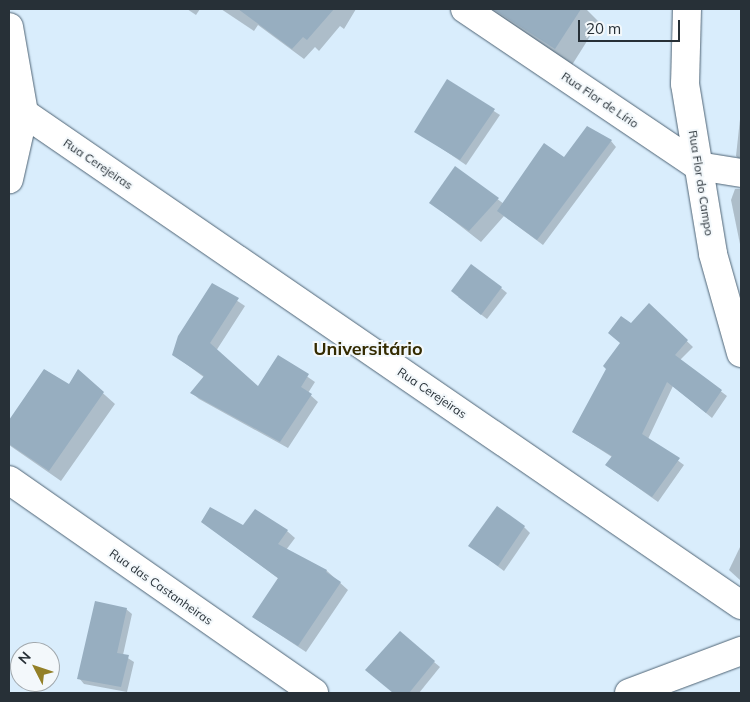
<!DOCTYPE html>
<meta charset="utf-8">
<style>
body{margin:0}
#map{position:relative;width:750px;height:702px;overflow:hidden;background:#d9edfc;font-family:Mulish,sans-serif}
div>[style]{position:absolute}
.shadow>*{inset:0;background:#0003}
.building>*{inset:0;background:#97aec0}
.roads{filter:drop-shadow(0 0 1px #4f6475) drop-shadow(0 0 1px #4f6475)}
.minor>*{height:28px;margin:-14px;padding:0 14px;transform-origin:14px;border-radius:14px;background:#fff}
span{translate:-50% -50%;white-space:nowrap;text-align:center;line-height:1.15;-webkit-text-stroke:4px #f3f8fb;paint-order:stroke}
.street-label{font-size:12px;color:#273037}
.district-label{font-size:18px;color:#342b00;font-weight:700}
.frame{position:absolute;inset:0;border:10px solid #273037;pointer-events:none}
.north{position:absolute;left:10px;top:642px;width:50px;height:50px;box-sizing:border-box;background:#f3f8fb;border:1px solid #a1a8ad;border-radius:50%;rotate:311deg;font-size:14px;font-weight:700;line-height:20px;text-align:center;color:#273037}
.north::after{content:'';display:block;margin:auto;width:18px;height:22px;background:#938027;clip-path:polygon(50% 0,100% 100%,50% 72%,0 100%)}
.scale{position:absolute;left:578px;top:20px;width:102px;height:22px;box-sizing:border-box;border:2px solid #273037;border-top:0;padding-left:6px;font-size:15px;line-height:18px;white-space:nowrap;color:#273037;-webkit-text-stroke:4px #f3f8fb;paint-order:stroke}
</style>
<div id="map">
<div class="shadow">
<i style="clip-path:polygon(187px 9px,200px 9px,196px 15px)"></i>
<i style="clip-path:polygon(221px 9px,356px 9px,344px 29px,340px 26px,319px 51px,315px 47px,304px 59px,258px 25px,254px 31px)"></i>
<i style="clip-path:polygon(490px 9px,586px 9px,599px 22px,572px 65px)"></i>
<i style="clip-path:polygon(447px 81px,500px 115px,466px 165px,416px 131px)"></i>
<i style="clip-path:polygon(741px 110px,741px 161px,736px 156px)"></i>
<i style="clip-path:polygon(611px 141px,616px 147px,543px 245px,504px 216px,481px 242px,431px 203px,456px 168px,504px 204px)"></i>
<i style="clip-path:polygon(735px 189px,741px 189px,741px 249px,731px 200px)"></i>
<i style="clip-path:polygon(212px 284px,245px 306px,216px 351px,258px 388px,279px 357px,315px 382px,308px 393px,318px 402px,288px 448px,199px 399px,192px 393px,205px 378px,174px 355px)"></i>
<i style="clip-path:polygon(501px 288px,507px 293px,487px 319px,458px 297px)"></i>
<i style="clip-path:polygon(649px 305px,693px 347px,680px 360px,727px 396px,712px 418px,673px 386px,648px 439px,684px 465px,658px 502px,613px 470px,612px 457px,573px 432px,631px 325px)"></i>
<i style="clip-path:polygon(45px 370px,69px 385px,78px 371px,115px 404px,61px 481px,9px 445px,9px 426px)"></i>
<i style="clip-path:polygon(202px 522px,287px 531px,295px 538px,286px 550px,327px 571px,348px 590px,306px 652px,253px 617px,279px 579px)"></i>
<i style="clip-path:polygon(524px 527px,530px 533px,504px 571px,469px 545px)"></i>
<i style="clip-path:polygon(741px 545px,741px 581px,729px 570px)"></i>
<i style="clip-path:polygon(126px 609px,132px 614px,123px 655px,134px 662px,127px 692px,84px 684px,79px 678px)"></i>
<i style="clip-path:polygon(434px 662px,440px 667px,419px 693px,394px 693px,373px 675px)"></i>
</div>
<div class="building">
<i style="clip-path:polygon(238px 9px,334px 9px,307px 40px,303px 37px,292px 49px)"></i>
<i style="clip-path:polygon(493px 9px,581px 9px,555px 49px)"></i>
<i style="clip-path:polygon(447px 79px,495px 109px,460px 160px,414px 132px)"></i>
<i style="clip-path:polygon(587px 126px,612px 140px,537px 240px,497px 211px,544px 143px,564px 157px)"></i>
<i style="clip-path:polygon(455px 166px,499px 198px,469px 231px,429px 203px)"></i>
<i style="clip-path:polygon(471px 264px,502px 287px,481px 315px,451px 291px)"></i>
<i style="clip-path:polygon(212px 283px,239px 298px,210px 343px,258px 386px,278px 355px,309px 374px,301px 387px,312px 394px,280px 442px,190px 393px,204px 376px,172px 355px,178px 336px)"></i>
<i style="clip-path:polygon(649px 303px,688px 340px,675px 355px,722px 390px,706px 413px,667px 382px,642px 434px,680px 458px,652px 497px,605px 465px,612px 456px,572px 432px,606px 369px,603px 366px,620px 343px,608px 333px,621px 316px,631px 323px)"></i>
<i style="clip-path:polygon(44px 369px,69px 384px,78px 369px,104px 392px,49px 471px,9px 444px,9px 420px)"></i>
<i style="clip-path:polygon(497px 506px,525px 526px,498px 566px,468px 546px)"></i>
<i style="clip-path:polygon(210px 507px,243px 525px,255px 509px,288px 530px,278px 544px,327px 570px,326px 572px,341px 582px,298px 646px,252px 617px,278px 578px,201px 522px)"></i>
<i style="clip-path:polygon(95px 601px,127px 608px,117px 653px,129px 655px,121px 687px,77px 679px)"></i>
<i style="clip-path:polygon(400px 631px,435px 661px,409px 693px,393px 693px,365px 670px)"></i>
</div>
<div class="roads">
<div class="minor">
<i style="left:465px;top:9px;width:281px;rotate:34deg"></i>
<i style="left:698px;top:166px;width:44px;rotate:9.2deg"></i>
<i style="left:687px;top:9px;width:75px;rotate:91.5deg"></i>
<i style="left:685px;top:84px;width:172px;rotate:80.6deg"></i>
<i style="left:713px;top:254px;width:103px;rotate:74.2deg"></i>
<i style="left:9px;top:27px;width:87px;rotate:80.1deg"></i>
<i style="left:24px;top:113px;width:68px;rotate:102.8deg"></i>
<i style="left:24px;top:113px;width:870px;rotate:34.46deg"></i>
<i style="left:9px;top:480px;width:372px;rotate:34.9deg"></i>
<i style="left:629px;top:693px;width:120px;rotate:-20.6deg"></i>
</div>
</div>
<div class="street-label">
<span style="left:600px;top:100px;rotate:34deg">Rua Flor de Lírio</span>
<span style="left:98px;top:164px;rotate:34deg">Rua Cerejeiras</span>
<span style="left:701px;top:183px;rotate:81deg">Rua Flor do Campo</span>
<span style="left:432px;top:393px;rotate:34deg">Rua Cerejeiras</span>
<span style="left:161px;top:587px;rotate:35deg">Rua das Castanheiras</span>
</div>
<div class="district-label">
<span style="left:368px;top:349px">Universitário</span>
</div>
<div class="frame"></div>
<div class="north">N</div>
<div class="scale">20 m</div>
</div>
